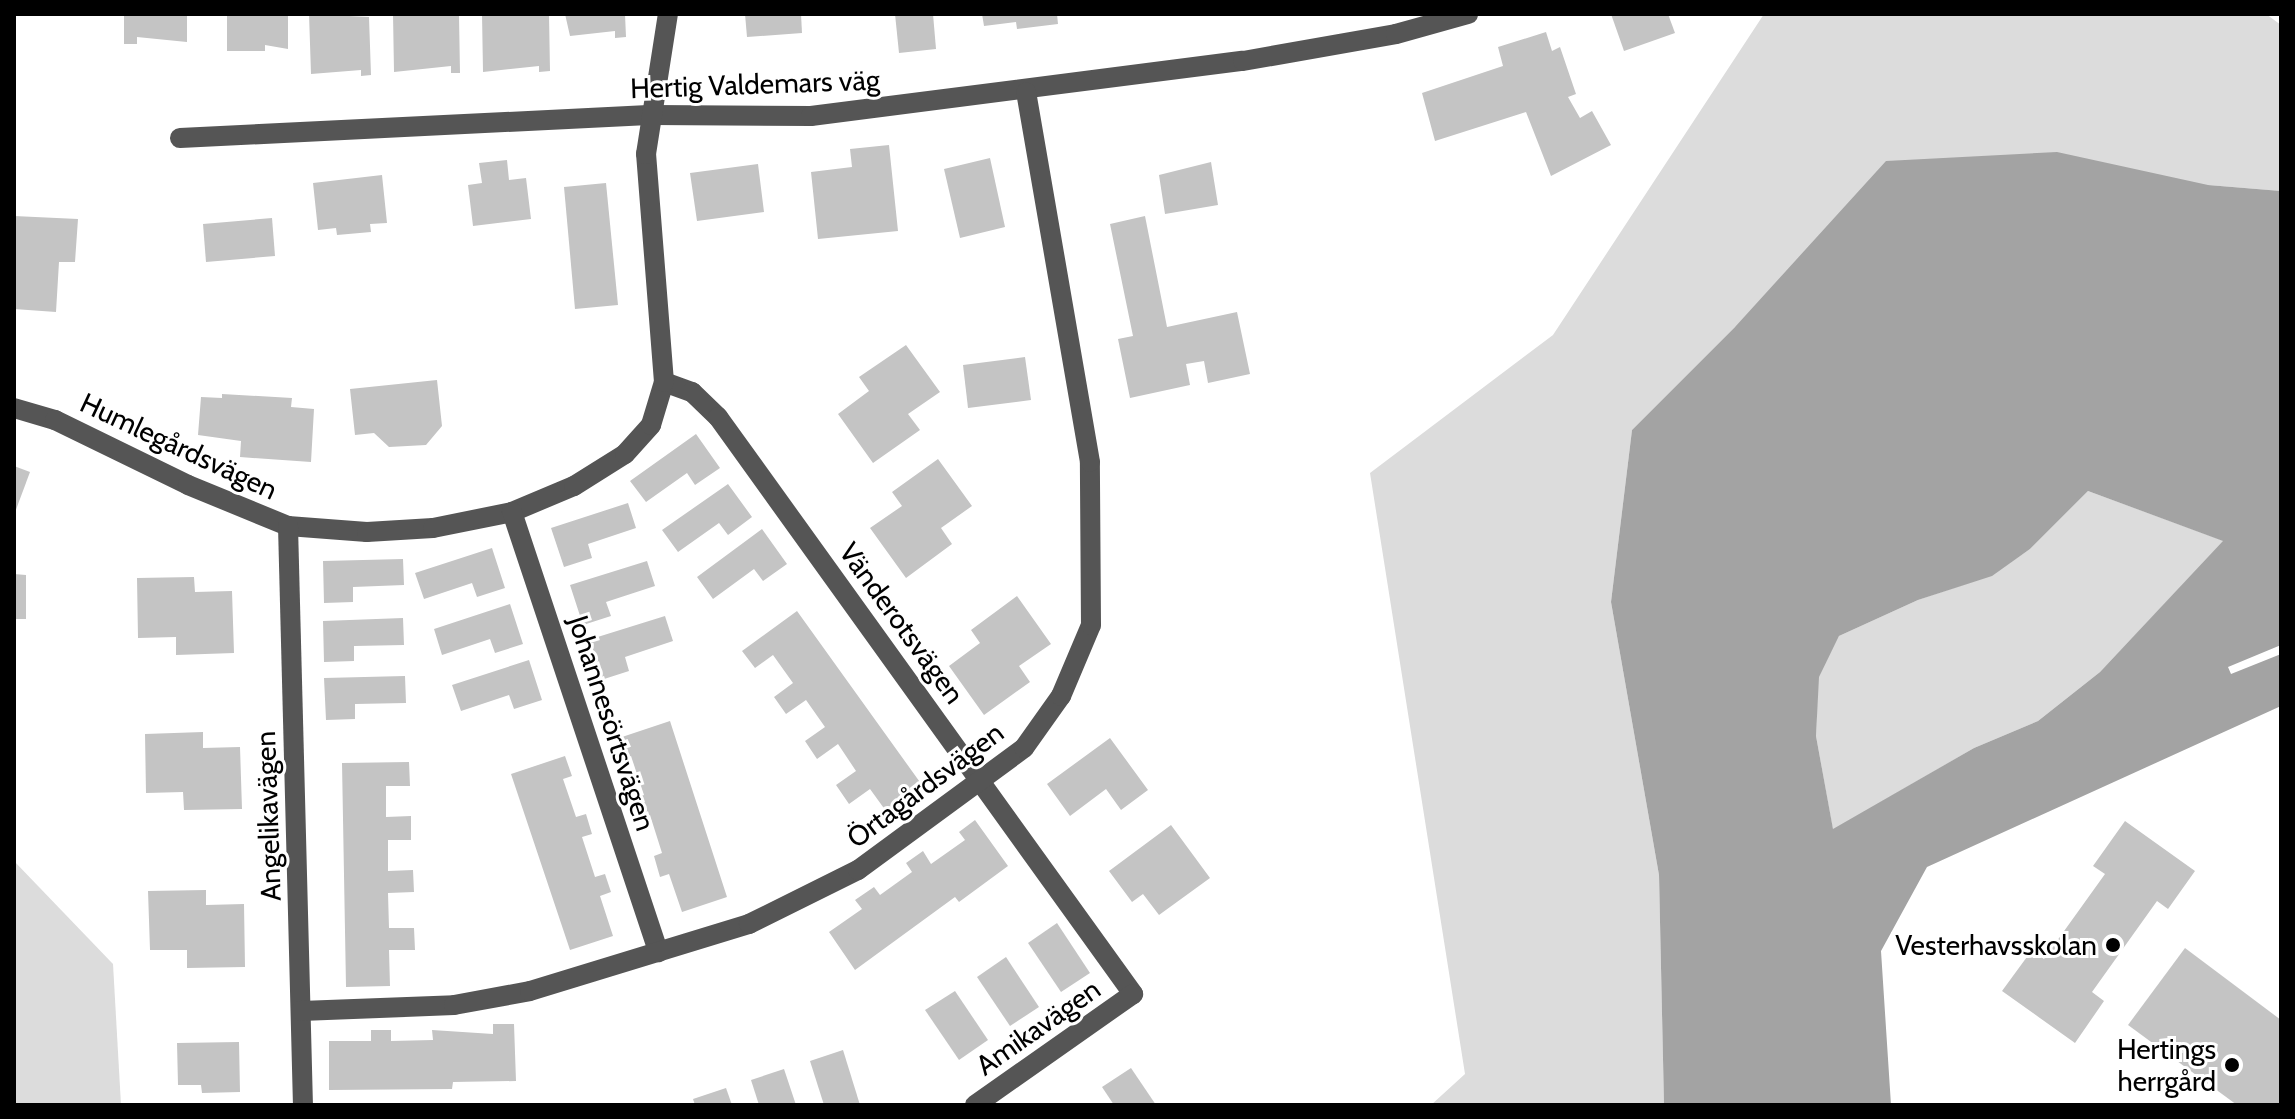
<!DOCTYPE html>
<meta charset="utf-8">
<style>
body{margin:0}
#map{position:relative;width:2295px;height:1119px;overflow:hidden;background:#fff;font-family:Cabin,sans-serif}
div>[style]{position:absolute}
.green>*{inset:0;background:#dcdcdc}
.water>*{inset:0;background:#a3a3a3}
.building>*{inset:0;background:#c4c4c4}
.minor>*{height:20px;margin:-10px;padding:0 10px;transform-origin:10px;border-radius:10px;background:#555}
.dots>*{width:22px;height:22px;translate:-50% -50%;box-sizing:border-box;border:4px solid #fff;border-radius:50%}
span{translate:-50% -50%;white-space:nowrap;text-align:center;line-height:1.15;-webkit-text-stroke:6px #fff;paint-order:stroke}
.street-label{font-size:28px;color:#000}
.poi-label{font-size:28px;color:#000}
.right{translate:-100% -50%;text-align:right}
.frame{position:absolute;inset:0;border:16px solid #000;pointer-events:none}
</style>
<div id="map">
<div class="green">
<i style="clip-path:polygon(1764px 14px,2266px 14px,2281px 25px,2281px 191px,2208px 185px,1735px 327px,1632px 430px,1611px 602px,1659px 875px,1664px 1105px,1431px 1105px,1465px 1074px,1370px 473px,1553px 335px)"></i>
<i style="clip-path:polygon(2088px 491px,2224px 541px,2100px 672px,2038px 721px,1974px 748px,1833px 830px,1816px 736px,1818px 677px,1839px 636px,1918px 600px,1992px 575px,2030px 549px)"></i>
<i style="clip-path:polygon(14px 861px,113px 964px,121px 1105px,14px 1105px)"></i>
</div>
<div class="water">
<i style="clip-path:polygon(evenodd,2057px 152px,2208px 185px,2281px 191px,2281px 645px,2228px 667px,2231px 674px,2281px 654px,2281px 706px,1927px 867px,1881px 951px,1891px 1105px,1664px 1105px,1659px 875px,1611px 602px,1632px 430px,1735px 327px,1886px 161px,2057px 152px,2088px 491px,2223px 541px,2100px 672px,2038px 721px,1974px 748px,1833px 829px,1816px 736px,1819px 677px,1839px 636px,1918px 600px,1992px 576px,2030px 549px,2088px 491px)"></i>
</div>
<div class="building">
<i style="clip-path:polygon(124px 14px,187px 14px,187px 42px,137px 37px,137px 44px,124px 44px)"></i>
<i style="clip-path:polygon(227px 14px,288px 14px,288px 49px,265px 45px,265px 51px,227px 51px)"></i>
<i style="clip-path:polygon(309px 14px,369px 17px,371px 75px,361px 76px,361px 70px,311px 74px)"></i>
<i style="clip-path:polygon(393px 14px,459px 15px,460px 73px,451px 73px,451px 66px,394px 72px)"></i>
<i style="clip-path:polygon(482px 14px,549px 14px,550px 71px,539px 72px,539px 66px,483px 72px)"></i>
<i style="clip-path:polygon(565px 14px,625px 14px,626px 37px,615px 38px,615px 31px,570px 36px)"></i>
<i style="clip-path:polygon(745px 14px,801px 14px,802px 33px,747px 37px)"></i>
<i style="clip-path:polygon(895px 14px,933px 14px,936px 49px,899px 53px)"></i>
<i style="clip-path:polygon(982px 14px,1057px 14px,1058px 24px,1017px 29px,1016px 22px,984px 26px)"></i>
<i style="clip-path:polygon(1611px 14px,1668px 14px,1675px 33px,1624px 51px)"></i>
<i style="clip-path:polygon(1546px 32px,1552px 51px,1560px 47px,1576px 94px,1568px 97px,1580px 118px,1592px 111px,1611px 145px,1551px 176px,1526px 112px,1435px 141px,1422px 93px,1503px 66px,1498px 47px)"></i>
<i style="clip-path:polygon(889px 145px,898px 231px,818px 239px,811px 172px,852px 167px,850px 149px)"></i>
<i style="clip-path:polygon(990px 158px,1005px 227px,960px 238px,944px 169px)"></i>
<i style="clip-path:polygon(507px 160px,509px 180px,526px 178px,531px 219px,473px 226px,468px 185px,482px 183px,479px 163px)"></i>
<i style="clip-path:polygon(1211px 162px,1218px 205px,1165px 214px,1159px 175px)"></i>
<i style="clip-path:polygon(758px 164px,764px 212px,697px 221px,690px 173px)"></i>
<i style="clip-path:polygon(382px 175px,387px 223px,370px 224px,371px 232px,337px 235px,336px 228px,318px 230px,313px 183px)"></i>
<i style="clip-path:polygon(606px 183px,618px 305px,575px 309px,564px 187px)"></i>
<i style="clip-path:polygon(14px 216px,78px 219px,75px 262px,59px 262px,56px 312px,14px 309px)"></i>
<i style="clip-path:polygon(1145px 216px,1167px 327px,1237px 312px,1250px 374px,1208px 383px,1204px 361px,1186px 364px,1190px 385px,1130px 398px,1118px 339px,1133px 336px,1110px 224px)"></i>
<i style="clip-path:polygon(272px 218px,275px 256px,206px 262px,203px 224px)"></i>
<i style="clip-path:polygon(906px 345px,940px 392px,908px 414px,920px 430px,873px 463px,838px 414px,869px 391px,859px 377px)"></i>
<i style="clip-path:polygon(1025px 357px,1031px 400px,968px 408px,963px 365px)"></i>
<i style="clip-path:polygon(437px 380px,442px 426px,426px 445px,389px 447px,374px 433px,355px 435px,350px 389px)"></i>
<i style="clip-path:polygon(222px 394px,292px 398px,291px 407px,314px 409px,311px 462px,240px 457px,241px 441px,198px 435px,201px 397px,222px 398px)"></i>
<i style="clip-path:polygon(696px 434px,720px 468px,695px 485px,687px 473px,646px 502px,630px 481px)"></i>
<i style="clip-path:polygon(938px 459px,972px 506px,941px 528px,952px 544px,906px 578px,870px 528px,902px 506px,892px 492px)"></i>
<i style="clip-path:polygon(14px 466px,30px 472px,14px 515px)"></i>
<i style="clip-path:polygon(728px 484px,752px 517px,728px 535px,719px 523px,678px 552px,662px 530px)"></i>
<i style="clip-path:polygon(628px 503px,636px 528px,588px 544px,592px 558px,564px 567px,551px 528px)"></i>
<i style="clip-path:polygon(762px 529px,787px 564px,763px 581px,754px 569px,713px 599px,697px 577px)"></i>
<i style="clip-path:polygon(492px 548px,505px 588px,477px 597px,472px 583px,424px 599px,415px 573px)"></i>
<i style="clip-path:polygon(403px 559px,404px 585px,353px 587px,353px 602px,324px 603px,323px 561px)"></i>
<i style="clip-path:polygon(647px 561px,655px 586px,606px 602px,611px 616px,583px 625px,570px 585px)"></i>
<i style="clip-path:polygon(14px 574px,26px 575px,26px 619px,14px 619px)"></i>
<i style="clip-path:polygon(194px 577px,195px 592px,232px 591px,234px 653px,176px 655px,176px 637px,138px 638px,137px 578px)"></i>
<i style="clip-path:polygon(1017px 596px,1051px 644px,1019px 666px,1030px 682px,984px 715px,949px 666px,980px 643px,971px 630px)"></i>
<i style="clip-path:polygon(510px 604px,523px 644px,495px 653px,490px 639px,442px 655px,434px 629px)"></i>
<i style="clip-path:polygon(797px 611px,927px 792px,891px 818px,870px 789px,849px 804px,836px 785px,856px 771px,838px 744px,817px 759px,805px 741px,825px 727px,806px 700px,786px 714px,774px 697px,793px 683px,773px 655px,755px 668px,742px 651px)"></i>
<i style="clip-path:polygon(665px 616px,673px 641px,625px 657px,629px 671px,601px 680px,588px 640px)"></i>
<i style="clip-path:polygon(403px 618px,404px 645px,354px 646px,354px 661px,324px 662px,323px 621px)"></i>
<i style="clip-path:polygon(529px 660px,542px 700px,514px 709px,509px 695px,461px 711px,452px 685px)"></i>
<i style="clip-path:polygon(405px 676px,406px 703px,355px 704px,355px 719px,326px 720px,324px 678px)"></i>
<i style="clip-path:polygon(670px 721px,727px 897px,682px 912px,669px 874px,660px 877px,654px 856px,662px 853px,650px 815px,641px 818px,635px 798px,644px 795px,631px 756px,623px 759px,616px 739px)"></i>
<i style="clip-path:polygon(203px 732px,203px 748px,240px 747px,242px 809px,184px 810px,183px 792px,146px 793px,145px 734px)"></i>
<i style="clip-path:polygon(1110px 738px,1148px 790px,1121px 810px,1106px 789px,1070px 816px,1047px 784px)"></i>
<i style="clip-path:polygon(565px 756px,572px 776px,563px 779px,576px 817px,586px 814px,592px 834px,582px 837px,595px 877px,605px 874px,611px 892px,600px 896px,613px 936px,570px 950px,511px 774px)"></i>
<i style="clip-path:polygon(409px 762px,410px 786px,386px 786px,386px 817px,411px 816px,411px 840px,388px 840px,388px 871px,413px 870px,414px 892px,388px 893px,389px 928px,414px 928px,415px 950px,389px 950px,390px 986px,346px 987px,342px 763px)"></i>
<i style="clip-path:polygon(975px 820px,1008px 866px,959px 902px,955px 897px,855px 970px,829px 932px,862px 909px,855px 900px,874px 887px,880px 895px,912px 872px,906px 863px,923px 851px,931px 864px,965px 840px,959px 832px)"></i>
<i style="clip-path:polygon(2125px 821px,2195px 871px,2168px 909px,2157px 901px,2092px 992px,2104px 1001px,2075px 1043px,2002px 991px,2032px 950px,2044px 959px,2105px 874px,2093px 866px)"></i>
<i style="clip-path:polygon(1171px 825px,1210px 878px,1159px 915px,1143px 894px,1132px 902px,1109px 871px)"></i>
<i style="clip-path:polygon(206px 890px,206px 905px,244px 904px,245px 967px,187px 968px,187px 950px,150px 950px,148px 891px)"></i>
<i style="clip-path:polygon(1057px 923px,1090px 973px,1061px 992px,1028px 943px)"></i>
<i style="clip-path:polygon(2185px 948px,2281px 1020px,2281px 1105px,2237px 1105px,2128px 1025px)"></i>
<i style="clip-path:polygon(1006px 957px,1039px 1007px,1010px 1026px,977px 977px)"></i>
<i style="clip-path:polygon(955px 991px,988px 1040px,959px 1060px,925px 1010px)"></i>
<i style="clip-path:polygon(493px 1024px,514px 1024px,516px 1081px,453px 1082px,452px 1089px,329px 1090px,329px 1041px,371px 1041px,371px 1030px,391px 1030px,391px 1041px,433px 1040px,432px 1030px,493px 1034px)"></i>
<i style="clip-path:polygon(239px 1042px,240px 1092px,202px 1093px,201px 1085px,178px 1085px,177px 1043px)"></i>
<i style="clip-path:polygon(843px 1050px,860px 1105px,824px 1105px,810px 1061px)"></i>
<i style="clip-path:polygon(1131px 1068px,1156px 1105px,1114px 1105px,1102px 1087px)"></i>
<i style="clip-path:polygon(784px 1069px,796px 1105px,759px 1105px,751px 1080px)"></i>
<i style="clip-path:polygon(726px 1088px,732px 1105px,695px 1105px,693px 1099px)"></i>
</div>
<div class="minor">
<i style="left:180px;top:138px;width:474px;rotate:-2.8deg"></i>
<i style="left:653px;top:115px;width:158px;rotate:0.4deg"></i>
<i style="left:811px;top:116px;width:435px;rotate:-7.3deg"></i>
<i style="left:1243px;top:61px;width:155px;rotate:-10deg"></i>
<i style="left:1396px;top:34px;width:75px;rotate:-15.5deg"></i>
<i style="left:664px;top:382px;width:30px;rotate:20deg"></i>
<i style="left:692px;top:392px;width:36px;rotate:44deg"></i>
<i style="left:718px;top:417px;width:711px;rotate:54.27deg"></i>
<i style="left:1133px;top:994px;width:193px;rotate:144.9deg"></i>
<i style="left:14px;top:408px;width:43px;rotate:16.3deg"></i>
<i style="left:55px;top:420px;width:148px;rotate:26deg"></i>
<i style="left:188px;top:485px;width:108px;rotate:22.3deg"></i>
<i style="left:288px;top:526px;width:79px;rotate:4.3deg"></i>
<i style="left:367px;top:532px;width:66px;rotate:-3.5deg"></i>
<i style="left:433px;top:528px;width:81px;rotate:-11.4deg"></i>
<i style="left:512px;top:512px;width:67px;rotate:-22.8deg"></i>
<i style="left:574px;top:486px;width:60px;rotate:-32.1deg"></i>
<i style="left:625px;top:454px;width:39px;rotate:-48deg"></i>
<i style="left:651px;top:425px;width:45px;rotate:-73.2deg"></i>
<i style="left:664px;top:382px;width:229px;rotate:-94.5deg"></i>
<i style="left:646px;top:154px;width:142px;rotate:-81.1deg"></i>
<i style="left:512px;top:512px;width:464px;rotate:71.6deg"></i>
<i style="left:288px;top:526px;width:579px;rotate:88.52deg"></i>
<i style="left:301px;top:1011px;width:153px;rotate:-2.2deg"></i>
<i style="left:454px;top:1005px;width:77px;rotate:-10.4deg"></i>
<i style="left:530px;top:991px;width:229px;rotate:-17deg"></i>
<i style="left:749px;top:924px;width:122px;rotate:-26.4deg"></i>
<i style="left:858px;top:870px;width:206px;rotate:-36.3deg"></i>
<i style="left:1024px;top:748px;width:64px;rotate:-54.6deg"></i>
<i style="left:1061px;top:696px;width:77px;rotate:-67.1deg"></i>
<i style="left:1091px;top:625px;width:163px;rotate:-90.4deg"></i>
<i style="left:1090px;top:462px;width:375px;rotate:-99.8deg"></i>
</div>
<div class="dots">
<i style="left:2113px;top:945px;background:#000"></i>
<i style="left:2232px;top:1065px;background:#000"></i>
</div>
<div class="street-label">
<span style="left:755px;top:84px;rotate:-2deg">Hertig Valdemars väg</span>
<span style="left:179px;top:446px;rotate:25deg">Humlegårdsvägen</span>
<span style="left:902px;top:623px;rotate:54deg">Vänderotsvägen</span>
<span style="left:612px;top:723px;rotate:72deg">Johannesörtsvägen</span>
<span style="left:925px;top:785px;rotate:-37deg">Örtagårdsvägen</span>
<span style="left:268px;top:816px;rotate:-92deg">Angelikavägen</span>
<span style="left:1038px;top:1027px;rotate:-35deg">Amikavägen</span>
</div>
<div class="poi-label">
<span class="right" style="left:2097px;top:945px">Vesterhavsskolan</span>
<span class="right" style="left:2216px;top:1065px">Hertings<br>herrgård</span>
</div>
<div class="frame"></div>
</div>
